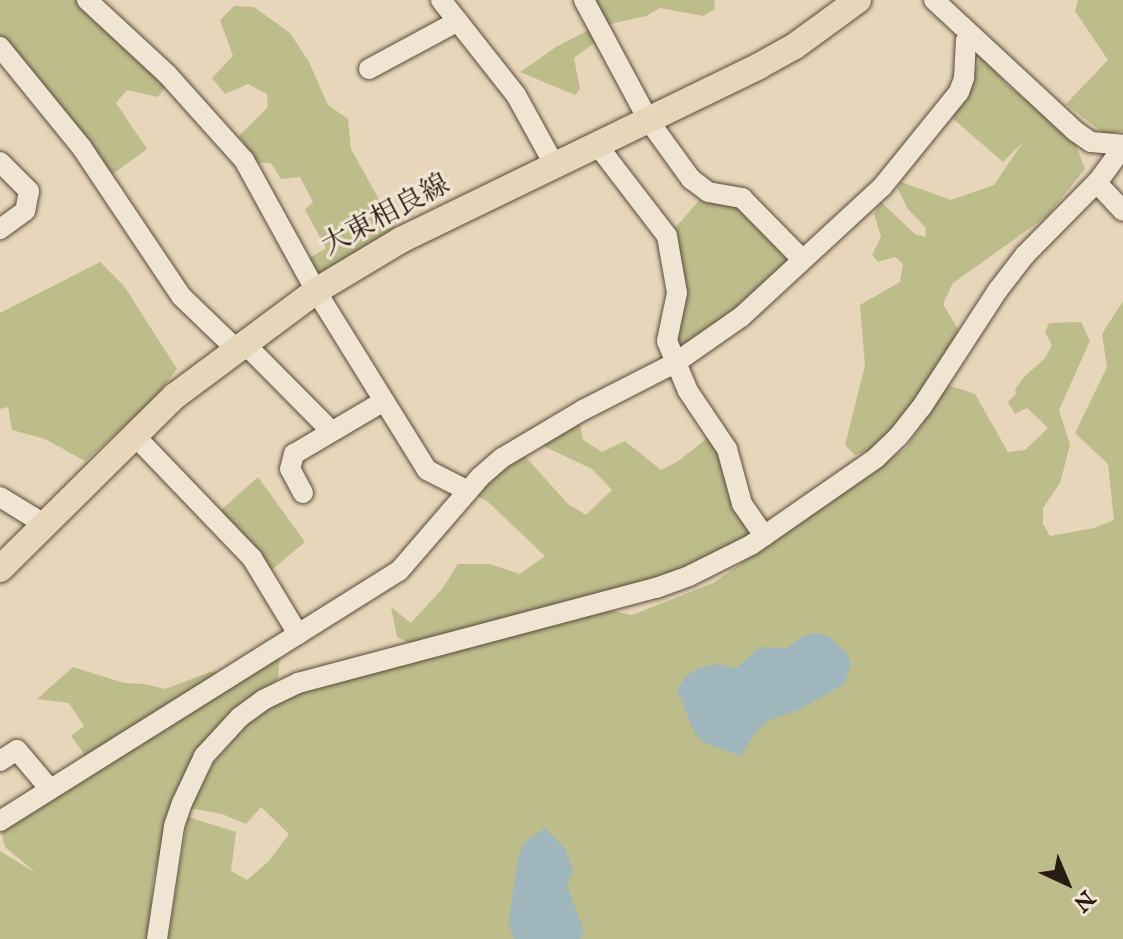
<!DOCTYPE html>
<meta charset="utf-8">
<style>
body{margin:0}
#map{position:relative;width:1123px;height:939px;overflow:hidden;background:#e8d6ba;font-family:"IM FELL English","Noto Serif JP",serif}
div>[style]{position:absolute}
.green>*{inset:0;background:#bdbc8b}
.water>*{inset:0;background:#9eb6bc}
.roads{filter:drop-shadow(0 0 2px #594a3b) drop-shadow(0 0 2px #594a3b)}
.minor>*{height:20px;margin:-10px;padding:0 10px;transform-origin:10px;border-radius:10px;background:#f0e4d2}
.major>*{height:26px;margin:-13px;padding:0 13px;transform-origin:13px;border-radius:13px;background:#e8d6ba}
span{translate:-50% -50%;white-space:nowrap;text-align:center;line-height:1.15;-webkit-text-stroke:6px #f0e4d2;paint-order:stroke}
.street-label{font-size:28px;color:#291b11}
.north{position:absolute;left:1027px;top:843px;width:80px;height:80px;-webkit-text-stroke:6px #f0e4d2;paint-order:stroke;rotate:136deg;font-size:22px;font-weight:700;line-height:32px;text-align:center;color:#291b11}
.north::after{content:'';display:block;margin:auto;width:28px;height:36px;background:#291b11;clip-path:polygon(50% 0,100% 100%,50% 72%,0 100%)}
</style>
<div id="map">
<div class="green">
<i style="clip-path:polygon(0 0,76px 0,166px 86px,158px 97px,127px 90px,116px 103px,147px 149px,109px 177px,0 40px)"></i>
<i style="clip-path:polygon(590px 0,714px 0,715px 9px,703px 16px,660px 8px,646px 16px,606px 25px)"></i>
<i style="clip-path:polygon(1078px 0,1123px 0,1123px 131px,1104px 134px,1066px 104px,1108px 60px,1075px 11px)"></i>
<i style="clip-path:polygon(234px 6px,254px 7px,290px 33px,309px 62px,328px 105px,348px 119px,351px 149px,397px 232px,322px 279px,308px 259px,326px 248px,305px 210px,313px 202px,300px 177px,281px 179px,271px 163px,256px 163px,239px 136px,268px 107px,267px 94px,248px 84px,225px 94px,212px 78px,233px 56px,220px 20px)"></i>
<i style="clip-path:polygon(594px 27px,598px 40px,574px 58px,580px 89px,575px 95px,520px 72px,556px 47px)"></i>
<i style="clip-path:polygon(981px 54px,1008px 86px,1072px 135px,1085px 169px,1047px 216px,953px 283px,943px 304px,958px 329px,952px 349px,895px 427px,871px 450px,855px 455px,845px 445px,865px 365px,860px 305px,900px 282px,903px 264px,895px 257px,878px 262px,872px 255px,881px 237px,874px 214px,881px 202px,915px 234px,926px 237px,925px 227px,908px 209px,898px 189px,901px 182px,951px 200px,994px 185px,1023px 142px,1003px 162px,951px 117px,969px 88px)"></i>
<i style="clip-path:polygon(703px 196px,746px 209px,801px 258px,686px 353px,675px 348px,685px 302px,674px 229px)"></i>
<i style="clip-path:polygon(100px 262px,124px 286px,177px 369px,153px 400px,85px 461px,45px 439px,12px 430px,8px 407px,0 409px,0 313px)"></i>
<i style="clip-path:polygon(1123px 301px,1123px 939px,168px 939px,188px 817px,236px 832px,231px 871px,247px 880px,269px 861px,289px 834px,261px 807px,246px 824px,222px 814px,190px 808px,214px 762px,261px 708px,413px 645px,397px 637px,391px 607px,411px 623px,442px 589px,458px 564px,490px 564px,520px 574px,545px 556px,488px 502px,471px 492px,523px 454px,568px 504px,586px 515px,612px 490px,592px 469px,535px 442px,579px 420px,583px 440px,602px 452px,625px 441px,661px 470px,677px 462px,715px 432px,761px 536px,673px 579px,589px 606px,632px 615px,713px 583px,907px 447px,948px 385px,975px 394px,1008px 452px,1025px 450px,1048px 428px,1027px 408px,1015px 414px,1008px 402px,1016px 394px,1015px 390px,1023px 378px,1045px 358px,1052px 345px,1045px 332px,1049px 323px,1081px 322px,1090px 341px,1059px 410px,1070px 445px,1060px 483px,1043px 508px,1043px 524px,1050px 536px,1094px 528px,1114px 520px,1108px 464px,1075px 433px,1107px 367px,1102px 334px)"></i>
<i style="clip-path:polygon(258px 477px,305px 542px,268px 573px,218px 513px)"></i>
<i style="clip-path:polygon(280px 655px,278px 679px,222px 734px,175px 796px,153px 881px,149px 939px,0 939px,0 851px,36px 873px,5px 847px,1px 831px,91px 763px,71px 736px,84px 726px,69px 703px,37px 699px,73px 667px,124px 683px,145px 684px,165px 689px,210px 672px,248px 673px)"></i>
</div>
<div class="water">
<i style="clip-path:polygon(816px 633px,828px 636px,847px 653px,851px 665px,844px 684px,799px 710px,769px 720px,755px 733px,741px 756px,705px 743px,695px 734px,677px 690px,687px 675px,700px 668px,719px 664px,736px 668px,760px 647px,786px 648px,804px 636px)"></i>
<i style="clip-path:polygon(545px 828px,566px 850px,573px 871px,567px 886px,584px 931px,580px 939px,514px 939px,508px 923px,519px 854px,526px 841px)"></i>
</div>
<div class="roads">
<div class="minor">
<i style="left:87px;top:0;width:109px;rotate:42.8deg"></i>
<i style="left:167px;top:74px;width:115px;rotate:48.2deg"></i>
<i style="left:244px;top:160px;width:149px;rotate:61.2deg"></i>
<i style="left:316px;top:291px;width:211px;rotate:58.2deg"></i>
<i style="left:427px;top:470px;width:46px;rotate:27.1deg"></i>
<i style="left:441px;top:0;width:121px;rotate:51.7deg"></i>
<i style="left:516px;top:95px;width:81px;rotate:61.2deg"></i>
<i style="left:584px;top:0;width:137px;rotate:61.8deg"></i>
<i style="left:649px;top:121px;width:72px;rotate:54.1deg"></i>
<i style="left:691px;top:179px;width:21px;rotate:37deg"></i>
<i style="left:708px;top:192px;width:35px;rotate:10deg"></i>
<i style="left:742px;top:198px;width:84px;rotate:45.5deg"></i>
<i style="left:934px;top:0;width:192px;rotate:42.9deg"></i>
<i style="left:1075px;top:131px;width:19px;rotate:35deg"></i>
<i style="left:1091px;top:142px;width:32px;rotate:5deg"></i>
<i style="left:0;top:47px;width:130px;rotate:50.9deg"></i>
<i style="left:82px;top:148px;width:178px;rotate:56.2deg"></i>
<i style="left:181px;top:296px;width:76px;rotate:43.9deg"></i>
<i style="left:369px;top:69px;width:101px;rotate:-28.3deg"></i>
<i style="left:598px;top:146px;width:113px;rotate:52.5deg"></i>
<i style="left:667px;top:236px;width:58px;rotate:80deg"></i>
<i style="left:677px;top:293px;width:49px;rotate:101.8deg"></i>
<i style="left:667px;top:341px;width:54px;rotate:67.2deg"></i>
<i style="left:688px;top:391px;width:70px;rotate:56.1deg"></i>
<i style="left:727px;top:449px;width:57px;rotate:74.7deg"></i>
<i style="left:742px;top:504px;width:39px;rotate:55deg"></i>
<i style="left:0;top:162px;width:41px;rotate:45deg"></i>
<i style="left:29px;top:191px;width:20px;rotate:101deg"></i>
<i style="left:25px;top:211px;width:31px;rotate:144deg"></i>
<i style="left:1097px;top:183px;width:38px;rotate:47deg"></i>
<i style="left:244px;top:343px;width:124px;rotate:45.3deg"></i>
<i style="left:134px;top:435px;width:170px;rotate:46.2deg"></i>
<i style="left:252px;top:558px;width:89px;rotate:58.8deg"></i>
<i style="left:303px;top:493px;width:27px;rotate:-118deg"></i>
<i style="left:290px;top:469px;width:16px;rotate:-75deg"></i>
<i style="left:294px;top:454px;width:104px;rotate:-30.5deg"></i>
<i style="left:0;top:497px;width:52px;rotate:31.5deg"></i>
<i style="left:0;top:761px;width:20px;rotate:-33deg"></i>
<i style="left:17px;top:750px;width:50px;rotate:49.9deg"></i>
<i style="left:0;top:821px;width:471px;rotate:-32.1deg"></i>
<i style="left:399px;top:571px;width:124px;rotate:-49.2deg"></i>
<i style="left:480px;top:477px;width:29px;rotate:-41deg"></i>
<i style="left:502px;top:458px;width:94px;rotate:-30.7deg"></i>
<i style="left:583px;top:410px;width:103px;rotate:-27.1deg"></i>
<i style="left:675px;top:363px;width:80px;rotate:-34.9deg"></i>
<i style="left:741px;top:317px;width:192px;rotate:-42.7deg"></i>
<i style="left:882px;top:187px;width:122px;rotate:-51deg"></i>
<i style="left:959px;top:92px;width:15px;rotate:-70deg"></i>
<i style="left:964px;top:78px;width:37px;rotate:-87deg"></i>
<i style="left:966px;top:41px;width:8px;rotate:-50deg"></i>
<i style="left:157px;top:939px;width:114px;rotate:-81.4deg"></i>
<i style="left:174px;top:826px;width:24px;rotate:-71deg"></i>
<i style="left:182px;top:803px;width:52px;rotate:-64.9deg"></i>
<i style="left:204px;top:756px;width:53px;rotate:-47.3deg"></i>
<i style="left:240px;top:717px;width:29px;rotate:-36deg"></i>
<i style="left:263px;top:700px;width:39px;rotate:-26deg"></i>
<i style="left:298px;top:683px;width:370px;rotate:-14.9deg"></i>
<i style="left:656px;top:588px;width:35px;rotate:-20deg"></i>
<i style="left:689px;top:576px;width:69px;rotate:-26.6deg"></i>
<i style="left:751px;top:545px;width:152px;rotate:-34.8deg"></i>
<i style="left:876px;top:458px;width:30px;rotate:-44deg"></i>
<i style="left:898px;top:437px;width:37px;rotate:-52deg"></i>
<i style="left:921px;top:408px;width:141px;rotate:-56.9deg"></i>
<i style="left:998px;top:290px;width:44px;rotate:-52.4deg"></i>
<i style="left:1025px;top:255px;width:105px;rotate:-45.4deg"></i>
<i style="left:1099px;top:180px;width:41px;rotate:-54deg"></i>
</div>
<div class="major">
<i style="left:0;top:569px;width:246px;rotate:-44.7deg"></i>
<i style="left:175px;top:396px;width:176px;rotate:-36.7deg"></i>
<i style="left:316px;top:291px;width:99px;rotate:-31deg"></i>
<i style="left:401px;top:240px;width:398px;rotate:-25.9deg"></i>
<i style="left:759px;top:66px;width:41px;rotate:-29.1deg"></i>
<i style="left:795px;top:46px;width:78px;rotate:-36.1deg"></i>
</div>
</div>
<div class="street-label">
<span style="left:386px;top:216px;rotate:-28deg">大東相良線</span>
</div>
<div class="north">N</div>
</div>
